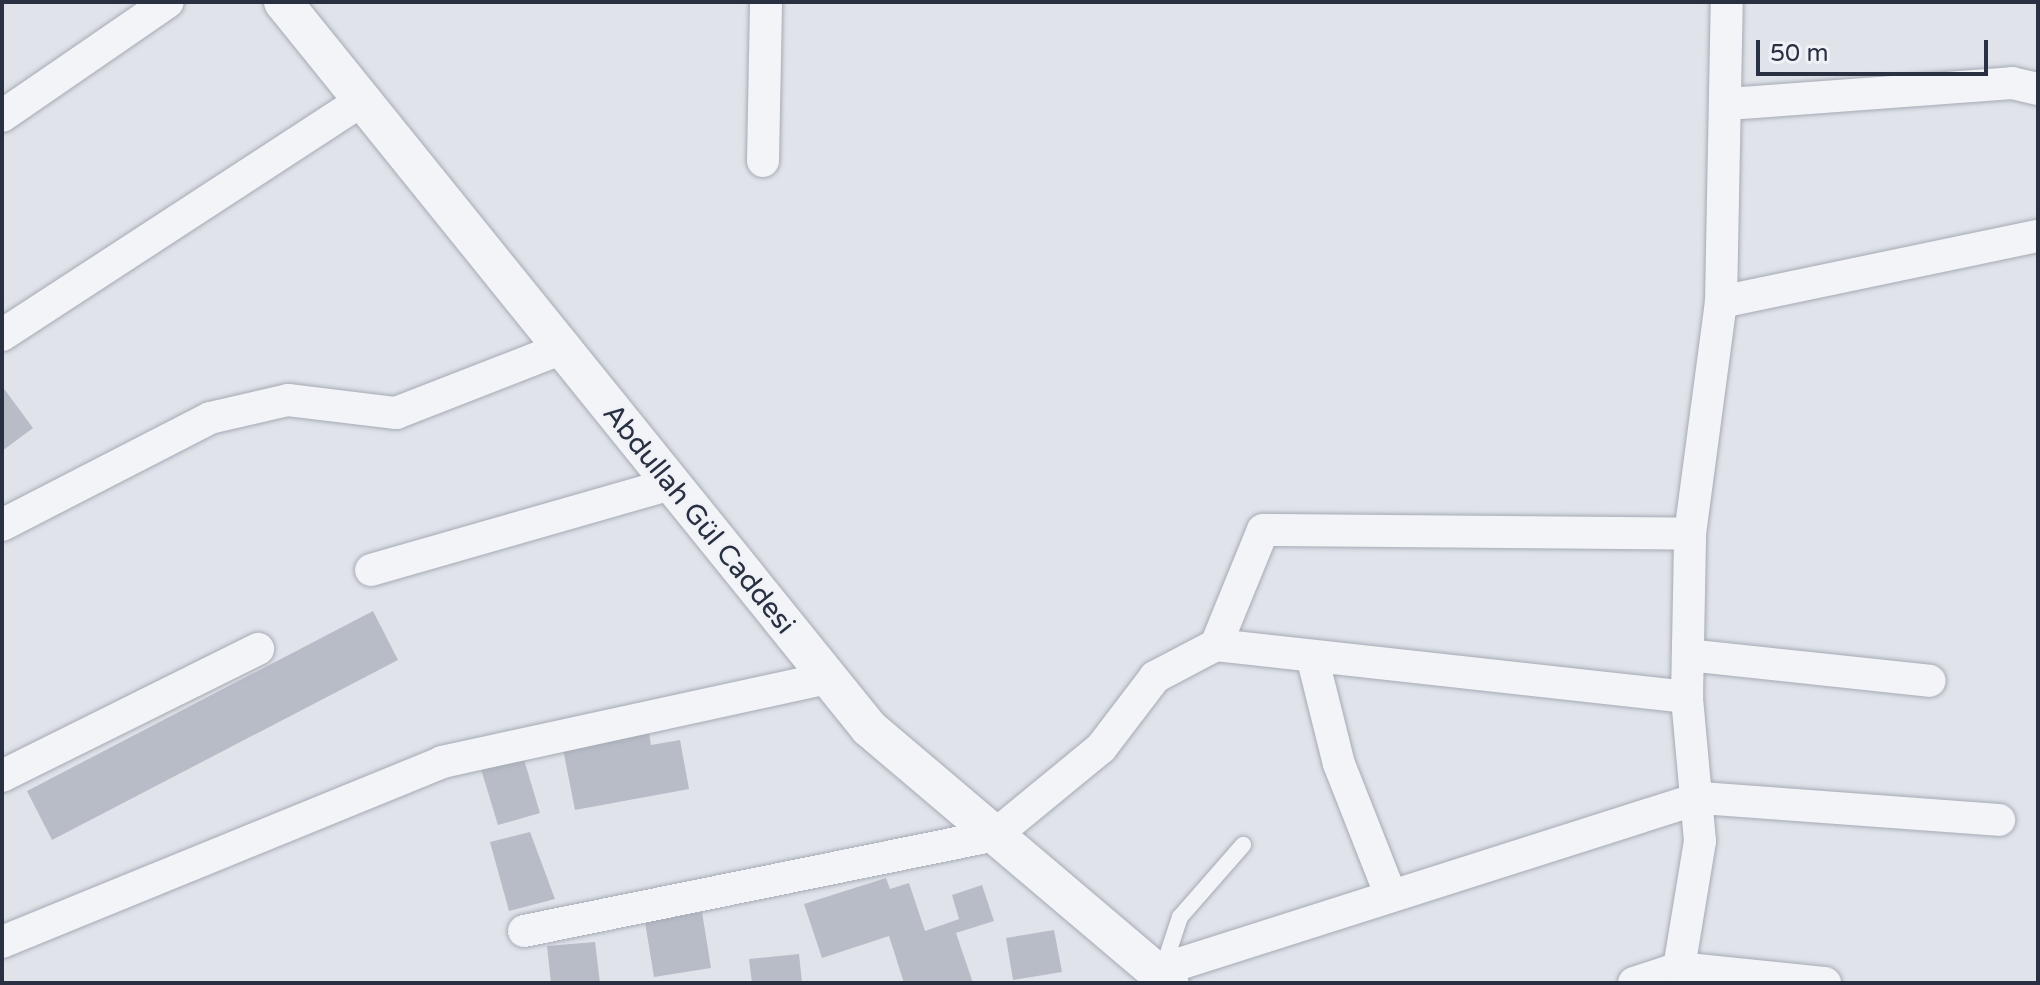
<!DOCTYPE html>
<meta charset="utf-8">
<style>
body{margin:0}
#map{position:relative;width:2040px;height:985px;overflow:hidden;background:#e0e3ea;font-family:"Varela Round",sans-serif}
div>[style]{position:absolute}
.building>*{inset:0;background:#b7bcc7}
.roads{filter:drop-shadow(0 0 2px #a5aab4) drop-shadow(0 0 2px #a5aab4)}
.service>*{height:16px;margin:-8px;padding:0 8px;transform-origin:8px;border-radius:8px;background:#f3f4f8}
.minor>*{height:32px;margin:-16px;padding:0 16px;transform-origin:16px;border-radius:16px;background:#f3f4f8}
.tertiary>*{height:38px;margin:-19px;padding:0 19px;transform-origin:19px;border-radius:19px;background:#f3f4f8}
span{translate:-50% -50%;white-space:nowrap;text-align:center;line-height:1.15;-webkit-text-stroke:6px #f0f2f7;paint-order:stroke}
.street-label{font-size:28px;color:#283042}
.frame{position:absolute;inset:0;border:4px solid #283042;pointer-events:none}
.scale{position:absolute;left:1756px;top:40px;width:232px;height:36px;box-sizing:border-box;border:4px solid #283042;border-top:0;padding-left:10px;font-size:24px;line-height:28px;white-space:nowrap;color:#283042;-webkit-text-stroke:6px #f0f2f7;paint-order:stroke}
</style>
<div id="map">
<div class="building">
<i style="clip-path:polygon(2px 386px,33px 428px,2px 451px)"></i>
<i style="clip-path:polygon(373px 611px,398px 660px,52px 840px,27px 791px)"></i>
<i style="clip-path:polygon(649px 733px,651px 745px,680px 740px,689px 789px,575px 810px,563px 749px)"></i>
<i style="clip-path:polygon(522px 753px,540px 813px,498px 825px,480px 766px)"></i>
<i style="clip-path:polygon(530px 832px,555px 899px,509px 911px,490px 842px)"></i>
<i style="clip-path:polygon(886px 878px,890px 889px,909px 883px,925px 931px,959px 919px,952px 895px,982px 885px,994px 921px,956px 933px,973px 983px,904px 983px,889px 936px,822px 958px,804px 904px)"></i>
<i style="clip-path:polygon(702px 912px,711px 968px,654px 977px,645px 922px)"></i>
<i style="clip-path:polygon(1054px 930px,1062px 972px,1013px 980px,1006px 938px)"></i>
<i style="clip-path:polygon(595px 942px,600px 983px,551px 983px,547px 946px)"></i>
<i style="clip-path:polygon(799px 954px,802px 983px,752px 983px,749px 959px)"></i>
</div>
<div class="roads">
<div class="service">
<i style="left:1164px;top:965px;width:51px;rotate:-71.6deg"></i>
<i style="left:1180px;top:917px;width:96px;rotate:-48.8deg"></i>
</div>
<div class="minor">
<i style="left:1728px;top:104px;width:285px;rotate:-4.2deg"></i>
<i style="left:2012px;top:83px;width:27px;rotate:13deg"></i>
<i style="left:2px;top:116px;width:201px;rotate:-34.5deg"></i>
<i style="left:763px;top:161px;width:159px;rotate:-88.9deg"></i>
<i style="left:1721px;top:302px;width:324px;rotate:-11.8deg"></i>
<i style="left:2px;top:335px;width:429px;rotate:-33.1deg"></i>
<i style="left:2px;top:525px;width:234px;rotate:-27.2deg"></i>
<i style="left:210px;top:418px;width:80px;rotate:-13deg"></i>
<i style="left:288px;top:400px;width:109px;rotate:6.9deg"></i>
<i style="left:396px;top:413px;width:176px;rotate:-21.3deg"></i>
<i style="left:371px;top:570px;width:311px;rotate:-16deg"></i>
<i style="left:1216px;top:645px;width:124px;rotate:-67.8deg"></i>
<i style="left:1263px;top:530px;width:427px;rotate:0.5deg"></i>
<i style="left:1688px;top:655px;width:243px;rotate:6.1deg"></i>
<i style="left:1312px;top:656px;width:111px;rotate:76deg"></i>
<i style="left:1339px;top:764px;width:142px;rotate:68.5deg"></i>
<i style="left:2px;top:776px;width:286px;rotate:-26.4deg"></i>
<i style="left:524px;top:931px;width:481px;rotate:-11.5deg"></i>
<i style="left:995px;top:835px;width:137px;rotate:-39.4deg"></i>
<i style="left:1101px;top:748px;width:89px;rotate:-52.7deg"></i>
<i style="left:1155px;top:677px;width:69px;rotate:-27.7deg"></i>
<i style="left:1216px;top:645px;width:474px;rotate:6.3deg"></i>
<i style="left:2px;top:942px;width:475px;rotate:-22.2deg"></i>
<i style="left:442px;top:762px;width:395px;rotate:-12.3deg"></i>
<i style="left:1679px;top:968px;width:129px;rotate:-80.6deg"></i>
<i style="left:1700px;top:841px;width:145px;rotate:-95.2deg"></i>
<i style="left:1687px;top:697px;width:163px;rotate:-88.9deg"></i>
<i style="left:1690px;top:534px;width:234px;rotate:-82.4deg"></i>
<i style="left:1721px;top:302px;width:300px;rotate:-88.9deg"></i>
<i style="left:1157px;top:971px;width:570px;rotate:-17.67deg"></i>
<i style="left:1700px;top:798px;width:300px;rotate:4.2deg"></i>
<i style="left:1634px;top:983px;width:47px;rotate:-18.4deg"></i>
<i style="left:1679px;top:968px;width:147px;rotate:5.9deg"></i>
</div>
<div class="tertiary">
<i style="left:283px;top:2px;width:933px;rotate:51.09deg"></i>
<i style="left:869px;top:728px;width:394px;rotate:40.3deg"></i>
</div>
</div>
<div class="street-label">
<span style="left:699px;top:519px;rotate:51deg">Abdullah Gül Caddesi</span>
</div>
<div class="frame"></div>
<div class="scale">50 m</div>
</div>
